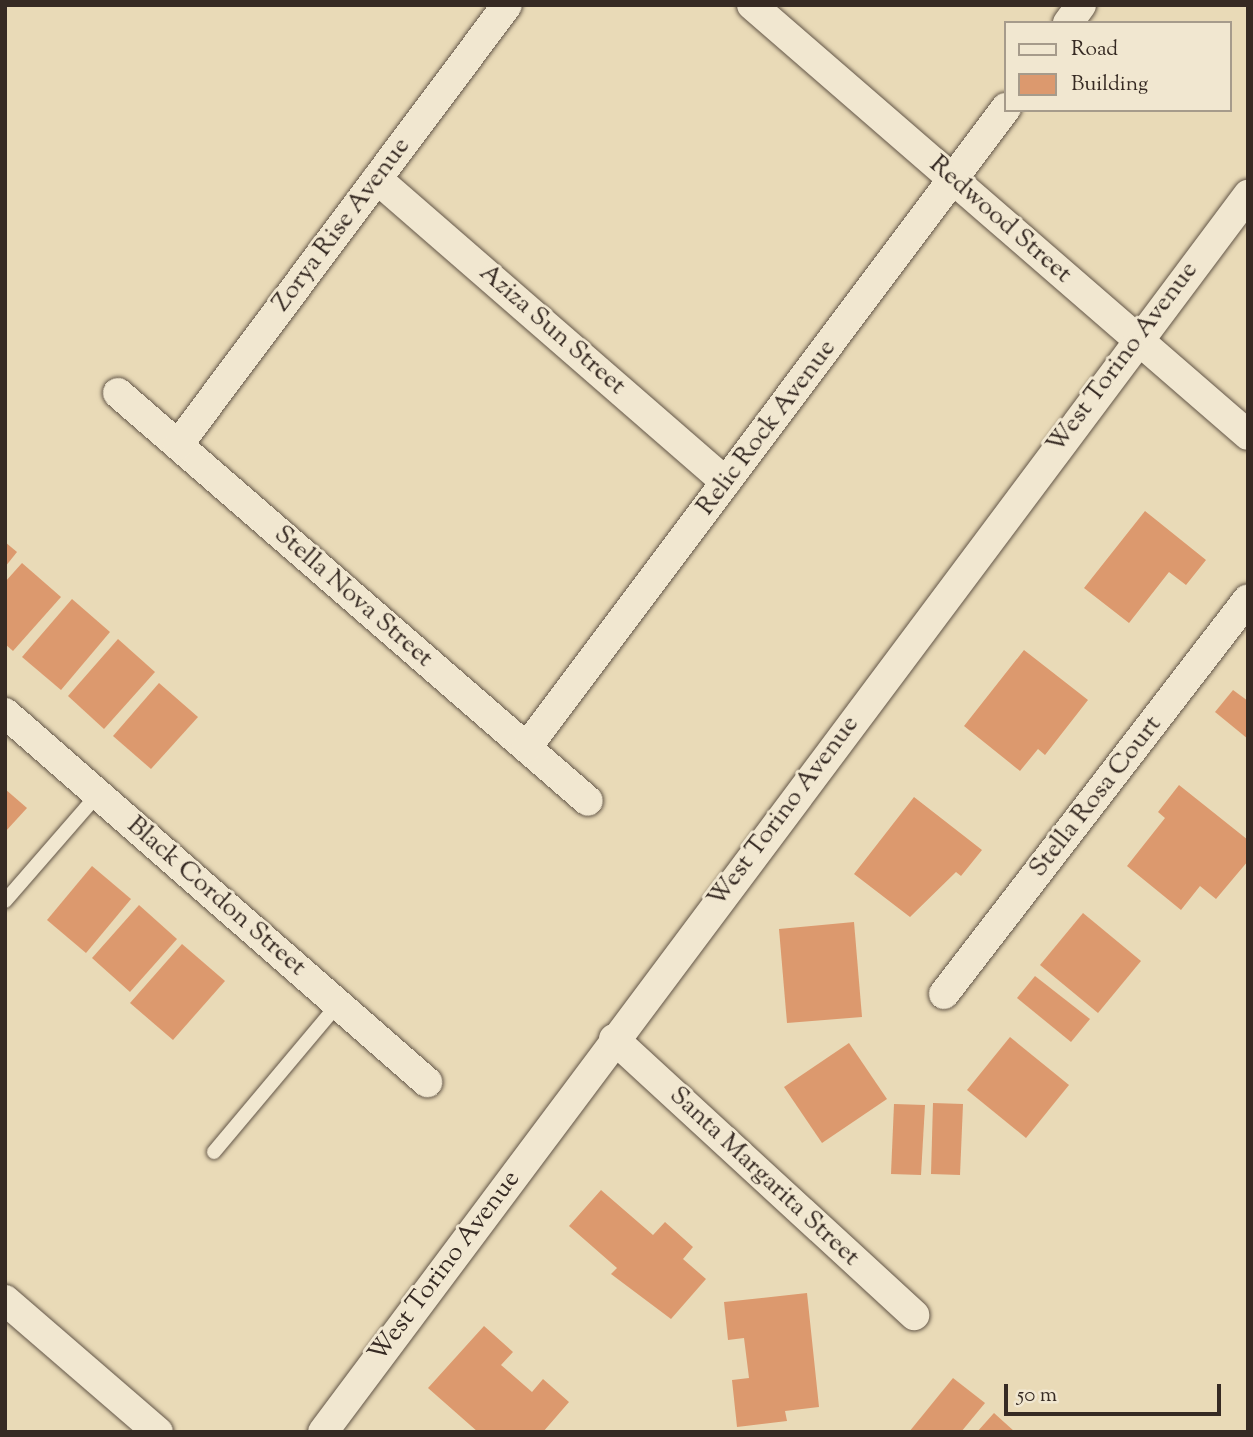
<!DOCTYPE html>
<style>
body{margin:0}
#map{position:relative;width:1253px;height:1437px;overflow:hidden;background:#e9dab7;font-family:"Sorts Mill Goudy",serif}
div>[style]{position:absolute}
.building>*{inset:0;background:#dc996e}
.roads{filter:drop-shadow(0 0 2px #635648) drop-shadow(0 0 2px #635648)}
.lane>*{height:14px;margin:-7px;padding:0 7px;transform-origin:7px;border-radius:7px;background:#f1e7d0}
.street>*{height:30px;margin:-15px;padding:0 15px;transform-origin:15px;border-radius:15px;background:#f1e7d0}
span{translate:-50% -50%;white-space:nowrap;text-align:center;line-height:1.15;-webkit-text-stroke:6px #f1e7d0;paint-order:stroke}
.street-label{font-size:26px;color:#362a23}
.frame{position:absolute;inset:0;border:7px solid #362a23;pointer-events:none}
.legend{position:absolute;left:1004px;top:21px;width:228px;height:91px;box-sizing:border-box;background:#f1e7d0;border:2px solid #a69b8b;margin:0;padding:9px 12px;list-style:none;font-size:21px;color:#362a23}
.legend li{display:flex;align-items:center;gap:14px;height:35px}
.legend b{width:35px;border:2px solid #a69b8b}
.scale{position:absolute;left:1004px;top:1384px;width:217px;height:32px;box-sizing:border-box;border:4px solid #362a23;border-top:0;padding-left:9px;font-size:21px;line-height:24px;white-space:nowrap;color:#362a23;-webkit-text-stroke:5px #f1e7d0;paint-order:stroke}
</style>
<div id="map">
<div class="building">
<i style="clip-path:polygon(1145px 511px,1206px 560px,1186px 585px,1169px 572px,1129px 623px,1084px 588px)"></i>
<i style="clip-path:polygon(5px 542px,17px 552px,5px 567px)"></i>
<i style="clip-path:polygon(22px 563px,61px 597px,13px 651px,5px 644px,5px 582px)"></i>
<i style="clip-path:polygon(72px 599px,110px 632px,61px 690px,22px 657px)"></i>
<i style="clip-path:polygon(118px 639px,155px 672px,104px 729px,68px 696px)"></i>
<i style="clip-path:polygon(1024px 650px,1088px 700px,1045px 755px,1038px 749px,1020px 771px,964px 726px)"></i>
<i style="clip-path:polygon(159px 683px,198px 717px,151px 769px,113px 736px)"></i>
<i style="clip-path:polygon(1233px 690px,1248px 701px,1248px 739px,1215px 712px)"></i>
<i style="clip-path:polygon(1179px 785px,1248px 840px,1248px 861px,1216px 899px,1200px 886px,1181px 910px,1127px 866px,1165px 818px,1158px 812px)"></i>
<i style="clip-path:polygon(5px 789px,27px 808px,5px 832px)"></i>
<i style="clip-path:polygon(914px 797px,982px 850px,961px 876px,956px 872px,910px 917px,854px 874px)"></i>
<i style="clip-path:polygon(92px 866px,131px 899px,86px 953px,47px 920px)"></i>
<i style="clip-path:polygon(139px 905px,177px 939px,130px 992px,92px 958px)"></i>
<i style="clip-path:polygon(1083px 913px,1141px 961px,1098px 1013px,1040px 965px)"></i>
<i style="clip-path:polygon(854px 922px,862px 1017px,787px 1023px,779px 929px)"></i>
<i style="clip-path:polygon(182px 944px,225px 981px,173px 1040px,130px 1003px)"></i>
<i style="clip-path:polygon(1035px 976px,1090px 1019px,1071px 1042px,1017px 998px)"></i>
<i style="clip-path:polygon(1010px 1037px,1069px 1085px,1026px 1138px,967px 1090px)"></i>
<i style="clip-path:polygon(849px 1043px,887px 1099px,822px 1143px,784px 1087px)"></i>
<i style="clip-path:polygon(933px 1103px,963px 1104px,960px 1175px,931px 1174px)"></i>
<i style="clip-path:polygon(894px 1104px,925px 1105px,921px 1175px,891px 1174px)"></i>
<i style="clip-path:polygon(601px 1190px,653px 1235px,665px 1222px,693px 1247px,683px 1259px,706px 1279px,671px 1319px,611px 1274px,617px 1268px,569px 1226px)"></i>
<i style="clip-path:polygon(807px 1293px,819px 1407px,785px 1411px,787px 1421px,737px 1427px,732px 1380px,749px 1378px,744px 1338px,728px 1340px,724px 1302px)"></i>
<i style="clip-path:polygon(484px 1326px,513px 1352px,501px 1365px,532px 1392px,543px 1379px,569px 1402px,543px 1432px,478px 1432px,428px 1388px)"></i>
<i style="clip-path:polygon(953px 1378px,985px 1403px,961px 1432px,909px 1432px)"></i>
<i style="clip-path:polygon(994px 1413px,1015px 1432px,977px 1432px)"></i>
</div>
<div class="roads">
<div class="lane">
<i style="left:5px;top:901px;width:142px;rotate:-49deg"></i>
<i style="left:214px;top:1152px;width:193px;rotate:-50deg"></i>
</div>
<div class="street">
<i style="left:752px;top:5px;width:656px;rotate:40.92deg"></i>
<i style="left:1068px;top:23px;width:22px;rotate:-54deg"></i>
<i style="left:377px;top:179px;width:462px;rotate:41deg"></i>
<i style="left:118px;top:393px;width:622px;rotate:40.96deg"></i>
<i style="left:178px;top:445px;width:549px;rotate:-53.21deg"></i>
<i style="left:5px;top:713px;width:561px;rotate:41.17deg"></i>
<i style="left:527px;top:747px;width:799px;rotate:-53.14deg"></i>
<i style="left:944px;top:994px;width:498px;rotate:-52.4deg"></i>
<i style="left:614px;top:1039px;width:408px;rotate:42.6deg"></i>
<i style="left:5px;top:1300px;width:202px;rotate:40.8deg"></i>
<i style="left:323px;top:1432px;width:1545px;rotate:-53.21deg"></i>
</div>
</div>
<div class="street-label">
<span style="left:1000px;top:220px;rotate:41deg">Redwood Street</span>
<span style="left:342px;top:225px;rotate:-53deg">Zorya Rise Avenue</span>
<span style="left:552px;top:330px;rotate:41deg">Aziza Sun Street</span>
<span style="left:1123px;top:358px;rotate:-53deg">West Torino Avenue</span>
<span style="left:767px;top:428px;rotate:-53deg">Relic Rock Avenue</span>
<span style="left:353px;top:597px;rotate:41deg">Stella Nova Street</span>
<span style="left:1096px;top:797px;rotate:-52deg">Stella Rosa Court</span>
<span style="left:784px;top:812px;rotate:-53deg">West Torino Avenue</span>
<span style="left:216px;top:897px;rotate:41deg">Black Cordon Street</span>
<span style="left:764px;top:1177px;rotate:43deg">Santa Margarita Street</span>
<span style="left:445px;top:1267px;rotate:-53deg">West Torino Avenue</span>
</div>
<div class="frame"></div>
<ul class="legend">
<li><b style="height:9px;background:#f1e7d0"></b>Road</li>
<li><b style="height:19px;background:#dc996e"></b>Building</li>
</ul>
<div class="scale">50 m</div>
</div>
